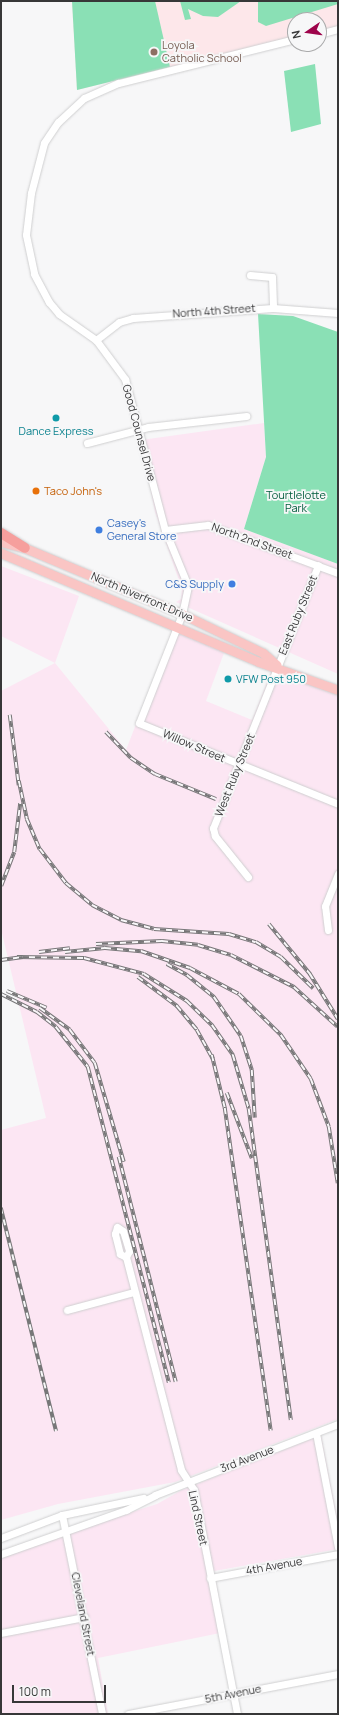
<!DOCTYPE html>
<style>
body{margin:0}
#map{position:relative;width:339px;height:1715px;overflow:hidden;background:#f7f7f8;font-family:Manrope,sans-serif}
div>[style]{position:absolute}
.industrial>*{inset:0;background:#fce6f3}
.education>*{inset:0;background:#fde7ea}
.green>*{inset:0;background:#8ae0b5}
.roads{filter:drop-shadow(0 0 1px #cfcfd0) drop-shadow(0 0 1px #cfcfd0)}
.minor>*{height:7px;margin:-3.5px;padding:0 3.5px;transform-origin:3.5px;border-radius:3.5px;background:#fff}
.major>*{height:9px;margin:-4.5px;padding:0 4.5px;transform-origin:4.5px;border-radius:4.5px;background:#fac5c4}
.highway>*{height:10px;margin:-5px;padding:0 5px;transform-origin:5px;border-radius:5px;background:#f69f9d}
.rail>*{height:3.5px;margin-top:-1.75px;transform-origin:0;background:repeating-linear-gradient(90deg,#f7f7f8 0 6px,#777778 0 12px);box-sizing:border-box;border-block:1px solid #777778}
.dots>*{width:11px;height:11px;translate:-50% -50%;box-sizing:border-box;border:2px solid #f7f7f8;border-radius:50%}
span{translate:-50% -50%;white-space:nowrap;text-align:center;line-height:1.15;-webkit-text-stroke:3.5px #f7f7f8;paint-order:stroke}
.education-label{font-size:11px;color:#785e54}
.left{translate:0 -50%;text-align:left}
.street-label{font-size:11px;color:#373738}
.culture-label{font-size:11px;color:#0d838f}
.food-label{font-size:11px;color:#c56008}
.park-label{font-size:11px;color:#005c3c}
.shop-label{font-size:11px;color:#366cbe}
.right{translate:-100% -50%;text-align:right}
.frame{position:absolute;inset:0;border:2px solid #373738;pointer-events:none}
.north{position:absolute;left:287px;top:12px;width:40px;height:40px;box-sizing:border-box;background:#f7f7f8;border:1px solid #aaaaab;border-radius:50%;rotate:257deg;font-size:11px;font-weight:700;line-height:16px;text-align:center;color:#373738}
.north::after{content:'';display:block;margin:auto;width:14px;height:18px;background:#9e044b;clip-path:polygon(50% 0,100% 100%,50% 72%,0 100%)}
.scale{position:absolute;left:12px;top:1685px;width:94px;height:18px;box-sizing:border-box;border:2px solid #373738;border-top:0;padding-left:5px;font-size:12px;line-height:14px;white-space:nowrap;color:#373738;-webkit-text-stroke:3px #f7f7f8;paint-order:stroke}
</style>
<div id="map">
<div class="industrial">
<i style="clip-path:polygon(264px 423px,266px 457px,244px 529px,338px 564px,338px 674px,176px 602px,181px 599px,182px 589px,155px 512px,141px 440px)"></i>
<i style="clip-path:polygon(1px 566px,79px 596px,55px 663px,126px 750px,174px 626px,224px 653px,206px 701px,252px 720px,272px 670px,338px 695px,338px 1419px,175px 1482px,58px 1504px,1px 1520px,1px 1130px,46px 1118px,1px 929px,1px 691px,55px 663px,1px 636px)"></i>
<i style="clip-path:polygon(321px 1435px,338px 1522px,338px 1549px,214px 1571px,225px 1632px,98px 1658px,108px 1714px,1px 1714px,1px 1559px,60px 1535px,157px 1504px,182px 1490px)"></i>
</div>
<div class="education">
<i style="clip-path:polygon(72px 1px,338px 1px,338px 26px,319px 31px,319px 20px,295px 20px,295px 36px,77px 90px)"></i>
</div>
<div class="green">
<i style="clip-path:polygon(72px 1px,155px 1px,170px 67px,77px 90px)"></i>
<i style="clip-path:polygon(180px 1px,241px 1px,218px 17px,203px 16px,188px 9px,191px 19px,185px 20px)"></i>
<i style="clip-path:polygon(258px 1px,338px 1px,338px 4px,266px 26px,258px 22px)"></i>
<i style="clip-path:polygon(315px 64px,321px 124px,291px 132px,284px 71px)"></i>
<i style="clip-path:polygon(258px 314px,293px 316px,338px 332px,338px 564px,244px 529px,266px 457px)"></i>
</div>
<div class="roads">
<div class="minor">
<i style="left:319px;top:34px;width:20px;rotate:-15deg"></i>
<i style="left:295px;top:39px;width:182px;rotate:166deg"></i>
<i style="left:118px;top:83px;width:37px;rotate:156deg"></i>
<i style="left:84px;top:98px;width:35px;rotate:137deg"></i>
<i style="left:58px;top:122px;width:25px;rotate:124deg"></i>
<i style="left:44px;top:143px;width:52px;rotate:104.6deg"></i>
<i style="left:31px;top:193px;width:42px;rotate:96.8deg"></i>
<i style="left:26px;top:235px;width:40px;rotate:78deg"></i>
<i style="left:34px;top:274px;width:32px;rotate:62deg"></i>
<i style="left:49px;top:302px;width:16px;rotate:50deg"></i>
<i style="left:59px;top:314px;width:45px;rotate:35.1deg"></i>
<i style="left:96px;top:340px;width:49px;rotate:53.4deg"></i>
<i style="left:125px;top:379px;width:156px;rotate:75.2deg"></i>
<i style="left:165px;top:530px;width:61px;rotate:67.7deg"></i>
<i style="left:188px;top:586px;width:29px;rotate:102deg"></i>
<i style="left:182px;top:614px;width:117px;rotate:111.5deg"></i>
<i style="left:139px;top:723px;width:215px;rotate:22.1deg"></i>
<i style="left:250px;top:275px;width:22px;rotate:5deg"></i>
<i style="left:272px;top:277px;width:31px;rotate:88deg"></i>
<i style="left:96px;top:340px;width:29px;rotate:-38deg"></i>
<i style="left:119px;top:322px;width:15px;rotate:-16deg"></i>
<i style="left:133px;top:318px;width:140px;rotate:-4.1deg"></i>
<i style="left:273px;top:308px;width:65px;rotate:4.4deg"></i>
<i style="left:87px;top:443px;width:63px;rotate:-14.7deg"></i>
<i style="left:148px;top:427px;width:99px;rotate:-6.4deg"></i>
<i style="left:165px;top:530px;width:43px;rotate:-6.6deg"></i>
<i style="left:208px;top:525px;width:139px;rotate:20.3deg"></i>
<i style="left:248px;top:877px;width:53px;rotate:-128.8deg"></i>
<i style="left:215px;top:836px;width:8px;rotate:-104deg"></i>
<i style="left:213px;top:828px;width:283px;rotate:-68.2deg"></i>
<i style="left:328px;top:930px;width:24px;rotate:-97deg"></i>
<i style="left:325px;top:906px;width:35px;rotate:-68deg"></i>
<i style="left:117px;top:1227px;width:7px;rotate:34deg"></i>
<i style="left:123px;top:1231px;width:21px;rotate:73deg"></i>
<i style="left:129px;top:1251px;width:7px;rotate:117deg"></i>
<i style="left:126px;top:1257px;width:7px;rotate:-153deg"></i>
<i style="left:120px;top:1254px;width:21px;rotate:-104deg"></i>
<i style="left:115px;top:1234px;width:7px;rotate:-74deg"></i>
<i style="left:126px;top:1257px;width:220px;rotate:75.5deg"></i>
<i style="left:181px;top:1470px;width:24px;rotate:57deg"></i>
<i style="left:194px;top:1490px;width:228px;rotate:79.1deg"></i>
<i style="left:67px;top:1310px;width:69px;rotate:-15deg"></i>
<i style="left:316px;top:1433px;width:116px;rotate:79.1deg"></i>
<i style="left:62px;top:1515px;width:203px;rotate:78.6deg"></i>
<i style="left:1px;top:1538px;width:65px;rotate:-20.7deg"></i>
<i style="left:62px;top:1515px;width:83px;rotate:-11.9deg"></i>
<i style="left:1px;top:1554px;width:133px;rotate:-19.4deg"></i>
<i style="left:126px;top:1510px;width:33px;rotate:-27deg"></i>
<i style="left:155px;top:1495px;width:196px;rotate:-21.2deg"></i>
<i style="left:210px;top:1578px;width:130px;rotate:-10.6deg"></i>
<i style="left:1px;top:1633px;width:85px;rotate:-10.9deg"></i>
<i style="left:128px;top:1714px;width:214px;rotate:-10.8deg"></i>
</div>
<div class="major">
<i style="left:1px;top:542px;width:25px;rotate:14deg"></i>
<i style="left:25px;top:548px;width:170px;rotate:22.8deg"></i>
<i style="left:182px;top:614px;width:90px;rotate:25.7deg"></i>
<i style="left:263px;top:653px;width:18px;rotate:41deg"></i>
<i style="left:1px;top:553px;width:280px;rotate:22.9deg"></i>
<i style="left:259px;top:662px;width:84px;rotate:19.5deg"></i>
</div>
<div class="highway">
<i style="left:1px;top:533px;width:28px;rotate:32deg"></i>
</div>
</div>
<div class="rail">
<i style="left:10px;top:715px;width:71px;rotate:82.7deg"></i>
<i style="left:106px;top:732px;width:36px;rotate:46deg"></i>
<i style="left:131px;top:758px;width:29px;rotate:34deg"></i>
<i style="left:155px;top:774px;width:66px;rotate:22.3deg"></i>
<i style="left:19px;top:781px;width:39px;rotate:78deg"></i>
<i style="left:27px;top:819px;width:33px;rotate:67deg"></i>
<i style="left:40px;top:849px;width:43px;rotate:52.6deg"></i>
<i style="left:66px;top:883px;width:34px;rotate:40deg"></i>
<i style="left:92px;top:905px;width:33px;rotate:27deg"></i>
<i style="left:121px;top:920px;width:34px;rotate:15deg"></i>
<i style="left:154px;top:929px;width:75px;rotate:3.8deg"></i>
<i style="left:229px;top:934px;width:28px;rotate:17deg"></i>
<i style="left:256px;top:942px;width:29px;rotate:31deg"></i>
<i style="left:281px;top:957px;width:45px;rotate:44.1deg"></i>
<i style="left:1px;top:886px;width:36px;rotate:-69deg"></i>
<i style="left:14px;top:852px;width:49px;rotate:-83deg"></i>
<i style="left:269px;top:924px;width:65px;rotate:50.6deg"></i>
<i style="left:310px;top:974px;width:53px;rotate:58.1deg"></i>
<i style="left:96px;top:944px;width:66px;rotate:-2.6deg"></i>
<i style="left:162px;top:941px;width:36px;rotate:6deg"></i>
<i style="left:198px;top:945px;width:34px;rotate:17deg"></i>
<i style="left:231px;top:955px;width:71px;rotate:26.9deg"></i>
<i style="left:294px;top:987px;width:59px;rotate:42.3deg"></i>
<i style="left:39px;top:952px;width:31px;rotate:-7deg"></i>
<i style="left:65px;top:952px;width:40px;rotate:-5.7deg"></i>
<i style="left:105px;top:948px;width:36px;rotate:5deg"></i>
<i style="left:141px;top:951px;width:52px;rotate:19.1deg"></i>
<i style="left:190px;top:968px;width:55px;rotate:28deg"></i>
<i style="left:239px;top:994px;width:59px;rotate:44.3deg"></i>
<i style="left:281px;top:1035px;width:53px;rotate:55.7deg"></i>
<i style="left:311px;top:1079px;width:51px;rotate:69.4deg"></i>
<i style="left:329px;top:1127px;width:57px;rotate:80.9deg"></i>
<i style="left:17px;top:957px;width:67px;rotate:0.9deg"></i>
<i style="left:84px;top:958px;width:62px;rotate:14.9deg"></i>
<i style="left:144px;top:974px;width:51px;rotate:32.1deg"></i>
<i style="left:187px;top:1001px;width:35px;rotate:44deg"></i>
<i style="left:212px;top:1025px;width:37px;rotate:55deg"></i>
<i style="left:233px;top:1055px;width:56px;rotate:73.5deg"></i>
<i style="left:249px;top:1109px;width:314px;rotate:82.3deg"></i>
<i style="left:1px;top:960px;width:22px;rotate:-8deg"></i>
<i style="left:167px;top:964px;width:23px;rotate:29deg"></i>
<i style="left:187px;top:975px;width:35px;rotate:39deg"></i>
<i style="left:214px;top:997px;width:47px;rotate:55.3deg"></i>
<i style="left:241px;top:1036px;width:36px;rotate:72deg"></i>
<i style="left:252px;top:1070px;width:48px;rotate:86.4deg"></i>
<i style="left:138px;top:977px;width:49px;rotate:36.6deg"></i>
<i style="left:177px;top:1006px;width:31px;rotate:50deg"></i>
<i style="left:197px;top:1030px;width:33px;rotate:61deg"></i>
<i style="left:7px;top:991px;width:43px;rotate:23deg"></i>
<i style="left:1px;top:994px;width:40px;rotate:26.6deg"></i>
<i style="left:37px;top:1012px;width:24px;rotate:38deg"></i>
<i style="left:56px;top:1027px;width:51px;rotate:51.3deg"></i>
<i style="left:88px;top:1067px;width:326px;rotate:75.6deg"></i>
<i style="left:40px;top:1008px;width:37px;rotate:36deg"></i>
<i style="left:70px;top:1030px;width:41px;rotate:52.9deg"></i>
<i style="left:95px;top:1063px;width:103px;rotate:73.7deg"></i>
<i style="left:212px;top:1055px;width:55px;rotate:76.2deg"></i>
<i style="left:225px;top:1108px;width:326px;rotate:81.9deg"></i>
<i style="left:227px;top:1093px;width:70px;rotate:69deg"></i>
<i style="left:119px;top:1157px;width:232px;rotate:75.8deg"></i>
<i style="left:1px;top:1208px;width:230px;rotate:76.1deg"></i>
</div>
<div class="dots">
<i style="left:154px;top:52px;background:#8d6e63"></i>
<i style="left:56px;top:418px;background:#0f9aa8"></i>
<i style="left:36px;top:491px;background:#e8710a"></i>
<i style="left:99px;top:530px;background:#3f7fe0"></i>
<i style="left:232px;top:584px;background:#3f7fe0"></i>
<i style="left:228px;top:679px;background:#0f9aa8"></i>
</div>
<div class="education-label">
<span class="left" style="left:162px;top:52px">Loyola<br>Catholic School</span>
</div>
<div class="street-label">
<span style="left:214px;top:311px;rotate:-4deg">North 4th Street</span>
<span style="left:139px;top:433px;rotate:75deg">Good Counsel Drive</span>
<span style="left:252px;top:541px;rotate:20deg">North 2nd Street</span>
<span style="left:142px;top:597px;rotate:23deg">North Riverfront Drive</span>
<span style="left:298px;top:615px;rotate:-68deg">East Ruby Street</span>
<span style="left:194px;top:746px;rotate:23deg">Willow Street</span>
<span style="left:235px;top:775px;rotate:-68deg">West Ruby Street</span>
<span style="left:247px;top:1459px;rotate:-21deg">3rd Avenue</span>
<span style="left:198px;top:1518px;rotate:78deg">Lind Street</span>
<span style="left:274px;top:1566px;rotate:-10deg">4th Avenue</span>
<span style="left:83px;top:1614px;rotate:79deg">Cleveland Street</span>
<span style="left:233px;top:1694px;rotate:-11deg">5th Avenue</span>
</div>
<div class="culture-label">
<span style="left:56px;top:431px">Dance Express</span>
<span class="left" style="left:236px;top:679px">VFW Post 950</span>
</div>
<div class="food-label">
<span class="left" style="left:44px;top:491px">Taco John's</span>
</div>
<div class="park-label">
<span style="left:296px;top:502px">Tourtlelotte<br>Park</span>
</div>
<div class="shop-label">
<span class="left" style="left:107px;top:530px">Casey's<br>General Store</span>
<span class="right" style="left:224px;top:584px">C&amp;S Supply</span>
</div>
<div class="frame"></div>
<div class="north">N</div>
<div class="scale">100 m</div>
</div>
